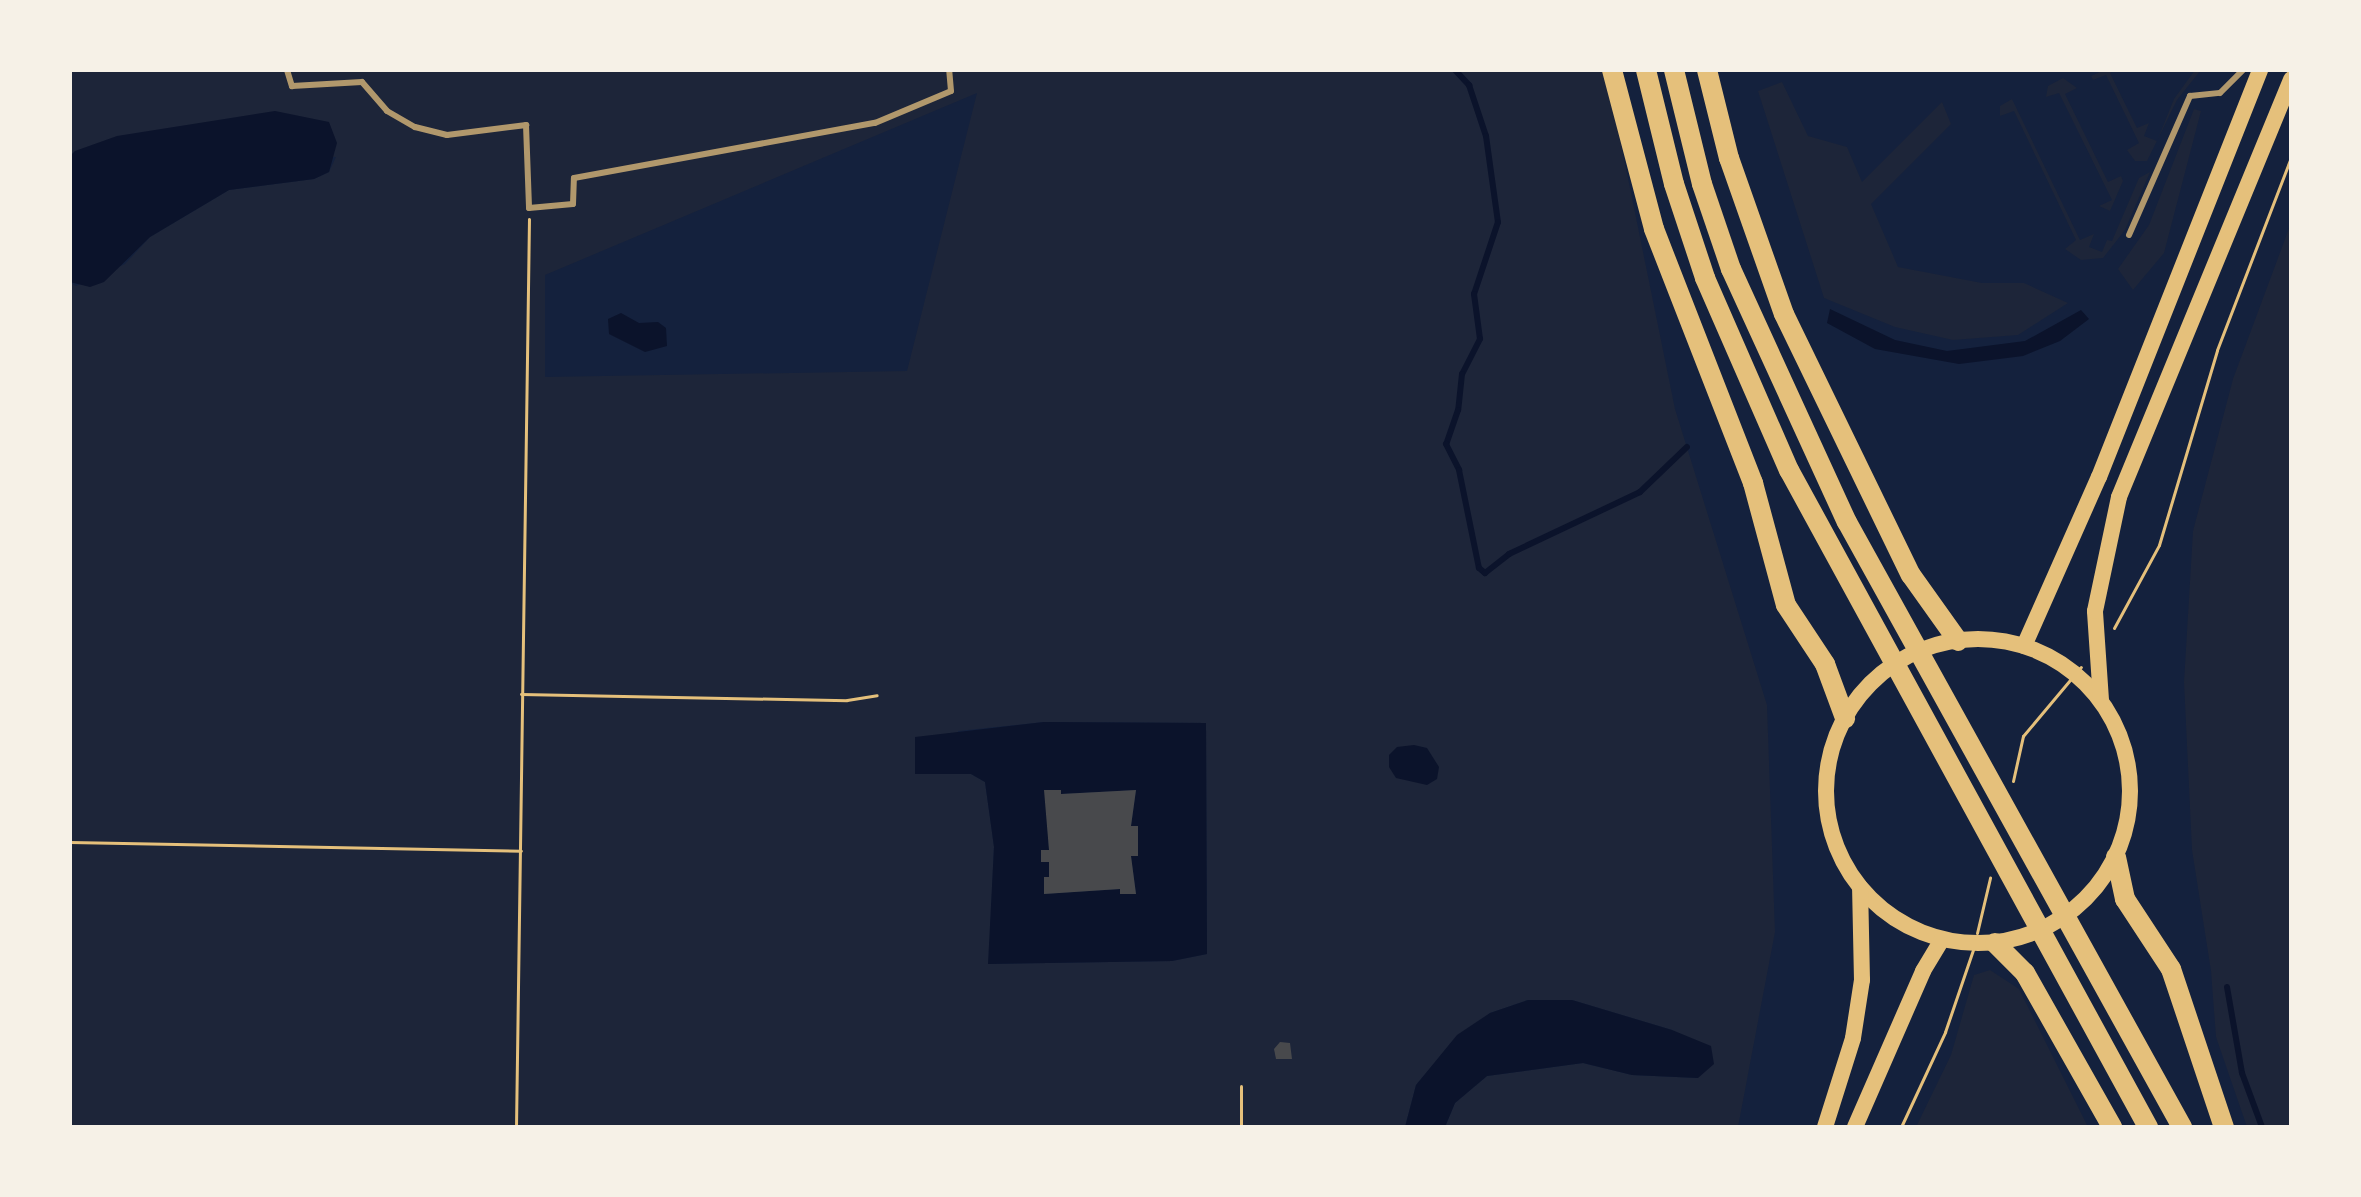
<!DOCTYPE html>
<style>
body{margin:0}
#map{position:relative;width:2361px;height:1197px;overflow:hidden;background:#14213d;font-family:"DejaVu Sans",sans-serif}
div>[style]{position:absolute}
.green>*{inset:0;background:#1d2539}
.water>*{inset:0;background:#0b132b}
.stream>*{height:6px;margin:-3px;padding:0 3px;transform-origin:3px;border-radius:3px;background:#0b132b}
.building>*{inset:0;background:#48494c}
.path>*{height:3px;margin:-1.5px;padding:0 1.5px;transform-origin:1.5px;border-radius:1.5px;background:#e5c07b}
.service>*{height:6px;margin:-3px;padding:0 3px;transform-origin:3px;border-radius:3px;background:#b1986c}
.secondary>*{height:16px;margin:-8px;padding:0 8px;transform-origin:8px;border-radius:8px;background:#e5c07b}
.secondary>.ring{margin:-8px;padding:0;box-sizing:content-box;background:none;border:16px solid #e5c07b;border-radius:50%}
.trunk>*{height:20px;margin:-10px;padding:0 10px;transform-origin:10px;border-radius:10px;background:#e5c07b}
span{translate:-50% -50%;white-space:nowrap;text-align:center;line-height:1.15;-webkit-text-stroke:7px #f6f1e7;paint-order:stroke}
.frame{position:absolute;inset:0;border:72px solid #f6f1e7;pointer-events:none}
</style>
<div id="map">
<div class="green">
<i style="clip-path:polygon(evenodd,70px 70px,1606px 70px,1675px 409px,1767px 705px,1775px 932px,1738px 1127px,1445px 1127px,1455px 1103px,1487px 1076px,1583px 1063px,1632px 1075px,1698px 1078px,1672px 1030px,1572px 1000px,1528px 1000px,1490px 1013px,1434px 1064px,1416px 1085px,1405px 1127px,70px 1127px,70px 282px,76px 286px,125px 264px,150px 237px,229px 190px,314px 179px,329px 172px,336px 157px,75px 151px,70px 156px,70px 70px,977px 93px,907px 371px,545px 377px,545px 275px,977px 93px,70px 70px,1044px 722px,1206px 723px,1207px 954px,1172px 961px,989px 964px,994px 846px,985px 782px,971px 774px,958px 731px,1044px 722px)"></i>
<i style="clip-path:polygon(2104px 70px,2114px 70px,2110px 73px,2137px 128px,2149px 123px,2144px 136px,2157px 141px,2174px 99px,2195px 70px,2201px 70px,2177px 100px,2147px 161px,2135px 161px,2127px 150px,2139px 143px,2106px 75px,2093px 80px,2091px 76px)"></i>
<i style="clip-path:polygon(2063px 78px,2077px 88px,2065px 94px,2108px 182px,2121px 176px,2123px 181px,2110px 211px,2099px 206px,2112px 200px,2059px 93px,2046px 97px,2048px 86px)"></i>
<i style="clip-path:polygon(1782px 82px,1808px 136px,1847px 147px,1862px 182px,1942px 102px,1951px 124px,1871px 204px,1898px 267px,1982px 283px,2024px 283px,2068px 303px,2018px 335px,1953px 340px,1895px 327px,1824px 298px,1758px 91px)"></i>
<i style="clip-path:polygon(2012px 99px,2080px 240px,2094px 234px,2089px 247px,2102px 252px,2107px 240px,2112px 241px,2139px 178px,2150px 172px,2125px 230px,2103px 258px,2081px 260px,2065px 249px,2076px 240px,2014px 111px,2000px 116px,2000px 106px)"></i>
<i style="clip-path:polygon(2194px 109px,2201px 111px,2164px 253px,2133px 290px,2118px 269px,2149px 225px)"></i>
<i style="clip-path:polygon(2291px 223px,2291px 1127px,2247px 1127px,2216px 1037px,2211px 971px,2192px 850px,2184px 682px,2193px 531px,2233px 379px)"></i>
<i style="clip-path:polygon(1990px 970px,2019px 989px,2088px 1127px,1916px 1127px,1951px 1055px,1974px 975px)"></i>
</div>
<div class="water">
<i style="clip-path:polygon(275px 111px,329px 122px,337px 143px,329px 172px,314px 179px,229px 190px,150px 237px,104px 282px,90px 287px,70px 282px,70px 156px,75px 151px,117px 136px)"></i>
<i style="clip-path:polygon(1830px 309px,1895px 340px,1947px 351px,2025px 341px,2081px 310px,2089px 319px,2060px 341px,2023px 356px,1959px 364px,1875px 349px,1827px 323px)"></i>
<i style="clip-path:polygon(621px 313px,639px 323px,658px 322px,666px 328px,667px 346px,645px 352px,609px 334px,608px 319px)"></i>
<i style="clip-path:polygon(evenodd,1044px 722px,1206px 723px,1207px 954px,1172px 961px,988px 964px,994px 847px,985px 782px,971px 774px,915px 774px,915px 737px,1044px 722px,1045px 790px,1060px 790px,1061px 794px,1136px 790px,1131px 826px,1138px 827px,1138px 855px,1131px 856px,1136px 894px,1120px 894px,1120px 889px,1044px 894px,1049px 877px,1049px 862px,1041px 862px,1041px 850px,1049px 850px,1045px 790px)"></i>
<i style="clip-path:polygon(1414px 745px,1427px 748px,1439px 767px,1437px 779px,1427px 785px,1396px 778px,1389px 767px,1389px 755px,1397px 747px)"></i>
<i style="clip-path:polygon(1528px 1000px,1572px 1000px,1672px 1030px,1711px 1046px,1714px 1064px,1698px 1078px,1632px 1075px,1583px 1063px,1487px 1076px,1455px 1103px,1445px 1127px,1405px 1127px,1416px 1085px,1457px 1035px,1490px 1013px)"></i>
</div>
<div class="stream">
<i style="left:1455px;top:70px;width:21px;rotate:47deg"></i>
<i style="left:1469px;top:85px;width:54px;rotate:71.6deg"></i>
<i style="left:1486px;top:136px;width:87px;rotate:82.1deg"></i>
<i style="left:1498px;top:222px;width:76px;rotate:108.4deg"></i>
<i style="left:1474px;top:294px;width:45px;rotate:82.4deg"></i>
<i style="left:1480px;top:339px;width:39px;rotate:117deg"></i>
<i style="left:1462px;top:374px;width:36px;rotate:96deg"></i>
<i style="left:1458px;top:410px;width:36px;rotate:109deg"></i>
<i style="left:1446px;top:444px;width:29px;rotate:63deg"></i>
<i style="left:1459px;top:470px;width:100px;rotate:78.5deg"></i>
<i style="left:1479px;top:568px;width:8px;rotate:40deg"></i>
<i style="left:1485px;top:573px;width:31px;rotate:-38deg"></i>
<i style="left:1509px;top:554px;width:145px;rotate:-25.3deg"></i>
<i style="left:1640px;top:492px;width:65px;rotate:-43.8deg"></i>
<i style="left:2227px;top:987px;width:87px;rotate:80.1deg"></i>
<i style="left:2242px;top:1073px;width:58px;rotate:69.7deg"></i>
</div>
<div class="building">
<i style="clip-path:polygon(1044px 790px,1061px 790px,1061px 794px,1136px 790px,1131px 826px,1138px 826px,1138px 856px,1131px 856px,1136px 894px,1120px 894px,1120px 889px,1044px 894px,1044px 877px,1049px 877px,1049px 862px,1041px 862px,1041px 850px,1049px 850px)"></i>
<i style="clip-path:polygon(1280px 1042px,1290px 1043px,1292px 1059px,1276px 1059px,1274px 1049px)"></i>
</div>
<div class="path">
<i style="left:2114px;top:628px;width:94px;rotate:-61.5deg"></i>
<i style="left:2159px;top:545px;width:203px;rotate:-73.4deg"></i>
<i style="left:2217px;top:350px;width:207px;rotate:-69deg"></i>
<i style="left:521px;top:694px;width:326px;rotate:1.1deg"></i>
<i style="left:847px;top:700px;width:30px;rotate:-9deg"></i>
<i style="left:2013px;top:781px;width:46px;rotate:-77.5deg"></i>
<i style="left:2023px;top:736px;width:90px;rotate:-50deg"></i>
<i style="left:70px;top:842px;width:451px;rotate:1.1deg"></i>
<i style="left:1977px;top:933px;width:57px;rotate:-76.7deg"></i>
<i style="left:1241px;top:1086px;width:41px;rotate:90deg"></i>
<i style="left:516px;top:1127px;width:908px;rotate:-89.18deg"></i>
<i style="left:1901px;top:1127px;width:105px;rotate:-65.1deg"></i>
<i style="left:1945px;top:1032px;width:93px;rotate:-71.2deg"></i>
</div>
<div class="service">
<i style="left:287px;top:70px;width:17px;rotate:73deg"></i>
<i style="left:292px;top:86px;width:70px;rotate:-3.3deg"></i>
<i style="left:362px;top:82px;width:38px;rotate:49deg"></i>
<i style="left:387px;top:111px;width:32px;rotate:30deg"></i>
<i style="left:415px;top:127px;width:33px;rotate:14deg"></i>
<i style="left:447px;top:135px;width:80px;rotate:-7.2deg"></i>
<i style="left:526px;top:125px;width:83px;rotate:87.9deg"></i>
<i style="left:529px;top:208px;width:44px;rotate:-5.2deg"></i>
<i style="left:573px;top:204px;width:26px;rotate:-88deg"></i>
<i style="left:574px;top:178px;width:306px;rotate:-10.4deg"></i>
<i style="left:875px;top:123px;width:82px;rotate:-22.8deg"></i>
<i style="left:951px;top:91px;width:21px;rotate:-95deg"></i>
<i style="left:2129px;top:235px;width:152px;rotate:-66.3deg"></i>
<i style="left:2190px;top:96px;width:30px;rotate:-6deg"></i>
<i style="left:2220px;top:93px;width:33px;rotate:-45deg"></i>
</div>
<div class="secondary">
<i class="ring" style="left:1826px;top:639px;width:288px;height:288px"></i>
<i style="left:2024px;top:646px;width:185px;rotate:-66.1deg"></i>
<i style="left:2099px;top:477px;width:438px;rotate:-68.4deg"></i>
<i style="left:2101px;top:700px;width:89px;rotate:-93.9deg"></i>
<i style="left:2095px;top:611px;width:116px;rotate:-78.1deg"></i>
<i style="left:2119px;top:497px;width:452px;rotate:-67.6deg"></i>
<i style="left:1825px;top:1127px;width:93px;rotate:-72.5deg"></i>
<i style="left:1853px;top:1038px;width:59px;rotate:-81.2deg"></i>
<i style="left:1862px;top:980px;width:93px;rotate:-91.2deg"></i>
<i style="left:1855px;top:1127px;width:170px;rotate:-66.4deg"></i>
<i style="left:1923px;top:971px;width:37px;rotate:-59deg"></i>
</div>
<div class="trunk">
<i style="left:1612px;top:70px;width:164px;rotate:75.2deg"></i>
<i style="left:1654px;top:229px;width:273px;rotate:68.7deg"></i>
<i style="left:1753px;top:483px;width:126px;rotate:74.9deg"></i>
<i style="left:1786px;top:605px;width:71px;rotate:56.5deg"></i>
<i style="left:1825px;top:664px;width:58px;rotate:69.7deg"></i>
<i style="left:1646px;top:70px;width:117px;rotate:76.2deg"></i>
<i style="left:1674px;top:184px;width:99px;rotate:71.7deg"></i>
<i style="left:1705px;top:278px;width:210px;rotate:66.4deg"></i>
<i style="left:1789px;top:470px;width:749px;rotate:61.35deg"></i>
<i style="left:1674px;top:70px;width:117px;rotate:76.2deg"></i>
<i style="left:1702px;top:184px;width:90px;rotate:71.2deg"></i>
<i style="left:1731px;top:269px;width:278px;rotate:65.4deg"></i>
<i style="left:1847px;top:522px;width:692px;rotate:61.03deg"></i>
<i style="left:1707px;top:70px;width:91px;rotate:76deg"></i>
<i style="left:1729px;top:158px;width:165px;rotate:70.6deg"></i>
<i style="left:1784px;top:314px;width:290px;rotate:64.1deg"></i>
<i style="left:1911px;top:575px;width:81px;rotate:54.5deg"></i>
<i style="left:2116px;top:857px;width:43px;rotate:77.9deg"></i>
<i style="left:2125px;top:899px;width:84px;rotate:56.7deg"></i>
<i style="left:2171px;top:969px;width:167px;rotate:71.5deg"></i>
<i style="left:1995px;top:943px;width:42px;rotate:45deg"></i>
<i style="left:2025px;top:973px;width:177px;rotate:60.5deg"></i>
</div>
<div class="frame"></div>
</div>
